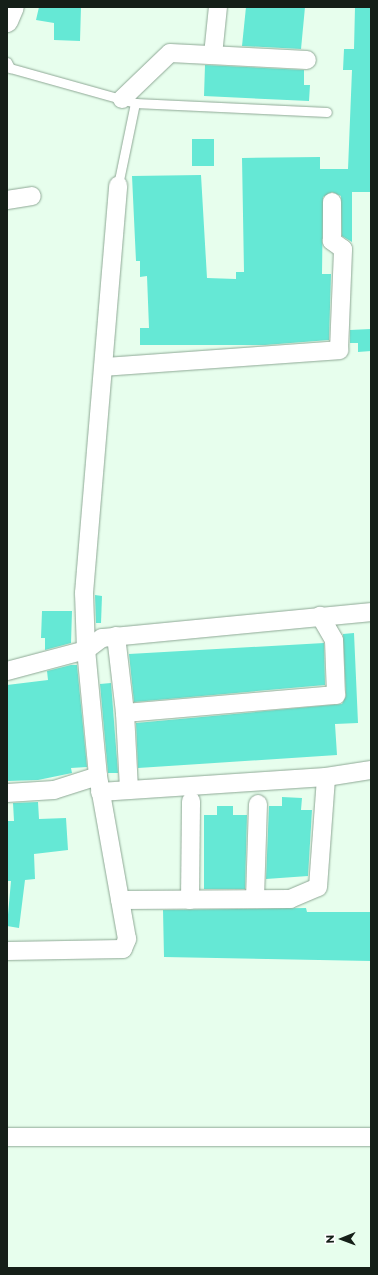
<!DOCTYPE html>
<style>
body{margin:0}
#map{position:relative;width:378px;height:1275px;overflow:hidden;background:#e7feed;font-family:Montserrat,sans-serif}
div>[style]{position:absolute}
.building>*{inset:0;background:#65e8d5}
.roads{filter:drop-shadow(0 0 1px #8ea895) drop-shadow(0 0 1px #8ea895)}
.lane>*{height:9px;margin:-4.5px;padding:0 4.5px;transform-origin:4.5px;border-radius:4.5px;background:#fff}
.street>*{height:18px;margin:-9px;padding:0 9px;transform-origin:9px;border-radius:9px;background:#fff}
.primary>*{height:22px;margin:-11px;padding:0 11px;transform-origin:11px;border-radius:11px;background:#fff}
span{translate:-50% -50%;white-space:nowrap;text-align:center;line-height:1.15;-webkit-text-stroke:4px #fff;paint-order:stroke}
.frame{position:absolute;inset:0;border:8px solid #151f18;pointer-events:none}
.north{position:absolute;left:322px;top:1219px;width:40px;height:40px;-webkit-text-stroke:3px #fff;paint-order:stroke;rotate:269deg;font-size:11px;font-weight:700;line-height:16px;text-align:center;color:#151f18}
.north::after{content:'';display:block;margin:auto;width:14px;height:18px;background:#151f18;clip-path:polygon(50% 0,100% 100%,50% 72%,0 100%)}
</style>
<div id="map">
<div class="building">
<i style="clip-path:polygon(39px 7px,81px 7px,80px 41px,54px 40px,54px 23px,36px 20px)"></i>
<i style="clip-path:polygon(246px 7px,305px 7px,301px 49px,242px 46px)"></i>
<i style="clip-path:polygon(355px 7px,371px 7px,371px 192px,352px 192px,352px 242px,342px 236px,341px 196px,332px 192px,323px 197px,322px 274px,331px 274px,329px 340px,265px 345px,140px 345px,140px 328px,149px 328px,147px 276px,140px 277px,140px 261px,136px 261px,132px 176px,201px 175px,207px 278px,236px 279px,236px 272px,244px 272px,242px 158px,320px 157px,320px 169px,348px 169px,352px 70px,343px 70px,344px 49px,354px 49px)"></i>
<i style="clip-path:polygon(205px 65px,304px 70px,304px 85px,310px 85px,309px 101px,204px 96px)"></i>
<i style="clip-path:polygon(192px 139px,214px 139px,214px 166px,192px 166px)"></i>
<i style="clip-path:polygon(371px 329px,371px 351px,358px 352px,358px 343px,350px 343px,350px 330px)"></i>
<i style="clip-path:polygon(95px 595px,102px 596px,101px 623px,96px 623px)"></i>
<i style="clip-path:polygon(42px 611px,72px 611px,71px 643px,45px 650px,45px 638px,41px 638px)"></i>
<i style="clip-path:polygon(354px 633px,358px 723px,335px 724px,337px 755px,138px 768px,136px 723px,342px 704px,346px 695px,343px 634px)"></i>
<i style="clip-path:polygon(324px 643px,325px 685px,134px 702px,129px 654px)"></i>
<i style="clip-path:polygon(71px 665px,77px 665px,87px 767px,71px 768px,72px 773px,38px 780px,7px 781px,7px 685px,48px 680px,47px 671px)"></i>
<i style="clip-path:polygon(111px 683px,118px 773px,108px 773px,100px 684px)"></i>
<i style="clip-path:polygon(282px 797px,302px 798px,301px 810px,312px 810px,308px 876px,266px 879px,269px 806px,282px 806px)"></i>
<i style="clip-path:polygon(38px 802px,39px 819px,66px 818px,68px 850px,34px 854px,35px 879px,25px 880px,19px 928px,7px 926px,11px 881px,7px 881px,7px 821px,14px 821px,13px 803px)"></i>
<i style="clip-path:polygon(217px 806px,233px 806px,233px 815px,247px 815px,245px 889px,204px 889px,204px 815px,217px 815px)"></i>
<i style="clip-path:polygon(306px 908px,307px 912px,371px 912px,371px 961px,164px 957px,163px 910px)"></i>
</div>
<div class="roads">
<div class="lane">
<i style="left:7px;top:62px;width:7px;rotate:63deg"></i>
<i style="left:10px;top:68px;width:130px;rotate:15.6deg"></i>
<i style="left:135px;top:103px;width:192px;rotate:2.7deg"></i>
<i style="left:118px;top:185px;width:84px;rotate:-78.3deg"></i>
</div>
<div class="street">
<i style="left:213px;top:55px;width:48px;rotate:-84.1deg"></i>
<i style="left:122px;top:99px;width:66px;rotate:-43.8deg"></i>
<i style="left:170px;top:53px;width:137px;rotate:2.9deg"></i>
<i style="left:7px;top:200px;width:25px;rotate:-9deg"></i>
<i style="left:104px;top:367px;width:236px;rotate:-4.1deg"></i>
<i style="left:339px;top:350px;width:101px;rotate:-87.7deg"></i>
<i style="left:343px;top:249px;width:14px;rotate:-144deg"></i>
<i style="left:332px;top:241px;width:39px;rotate:-90deg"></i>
<i style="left:116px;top:636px;width:78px;rotate:83.3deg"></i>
<i style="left:125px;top:713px;width:77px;rotate:87deg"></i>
<i style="left:7px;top:671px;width:82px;rotate:-14.9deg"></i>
<i style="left:86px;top:650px;width:57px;rotate:-92deg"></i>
<i style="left:84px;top:593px;width:409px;rotate:-85.2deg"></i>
<i style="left:125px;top:713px;width:212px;rotate:-4.9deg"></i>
<i style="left:336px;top:695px;width:55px;rotate:-92.1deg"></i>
<i style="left:334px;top:640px;width:28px;rotate:-120deg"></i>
<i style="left:100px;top:792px;width:226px;rotate:-3.8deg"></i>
<i style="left:326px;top:777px;width:46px;rotate:-8.8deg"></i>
<i style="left:7px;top:793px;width:47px;rotate:-3.7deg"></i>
<i style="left:54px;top:790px;width:46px;rotate:-17.7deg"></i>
<i style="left:98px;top:776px;width:127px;rotate:-95.4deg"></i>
<i style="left:86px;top:650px;width:20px;rotate:-37deg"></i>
<i style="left:102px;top:638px;width:270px;rotate:-5.5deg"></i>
<i style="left:255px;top:899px;width:95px;rotate:-88.2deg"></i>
<i style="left:120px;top:900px;width:170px;rotate:-0.3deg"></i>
<i style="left:290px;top:899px;width:30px;rotate:-23deg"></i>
<i style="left:318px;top:887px;width:110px;rotate:-85.8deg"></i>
<i style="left:190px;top:900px;width:99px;rotate:-89.4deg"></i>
<i style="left:7px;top:951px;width:116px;rotate:-1deg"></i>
<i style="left:123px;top:949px;width:11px;rotate:-68deg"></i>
<i style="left:127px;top:939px;width:166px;rotate:-100.1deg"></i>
<i style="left:7px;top:1137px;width:364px"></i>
</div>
<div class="primary">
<i style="left:7px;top:21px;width:15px;rotate:-67deg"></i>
</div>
</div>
<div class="frame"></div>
<div class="north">N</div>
</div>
